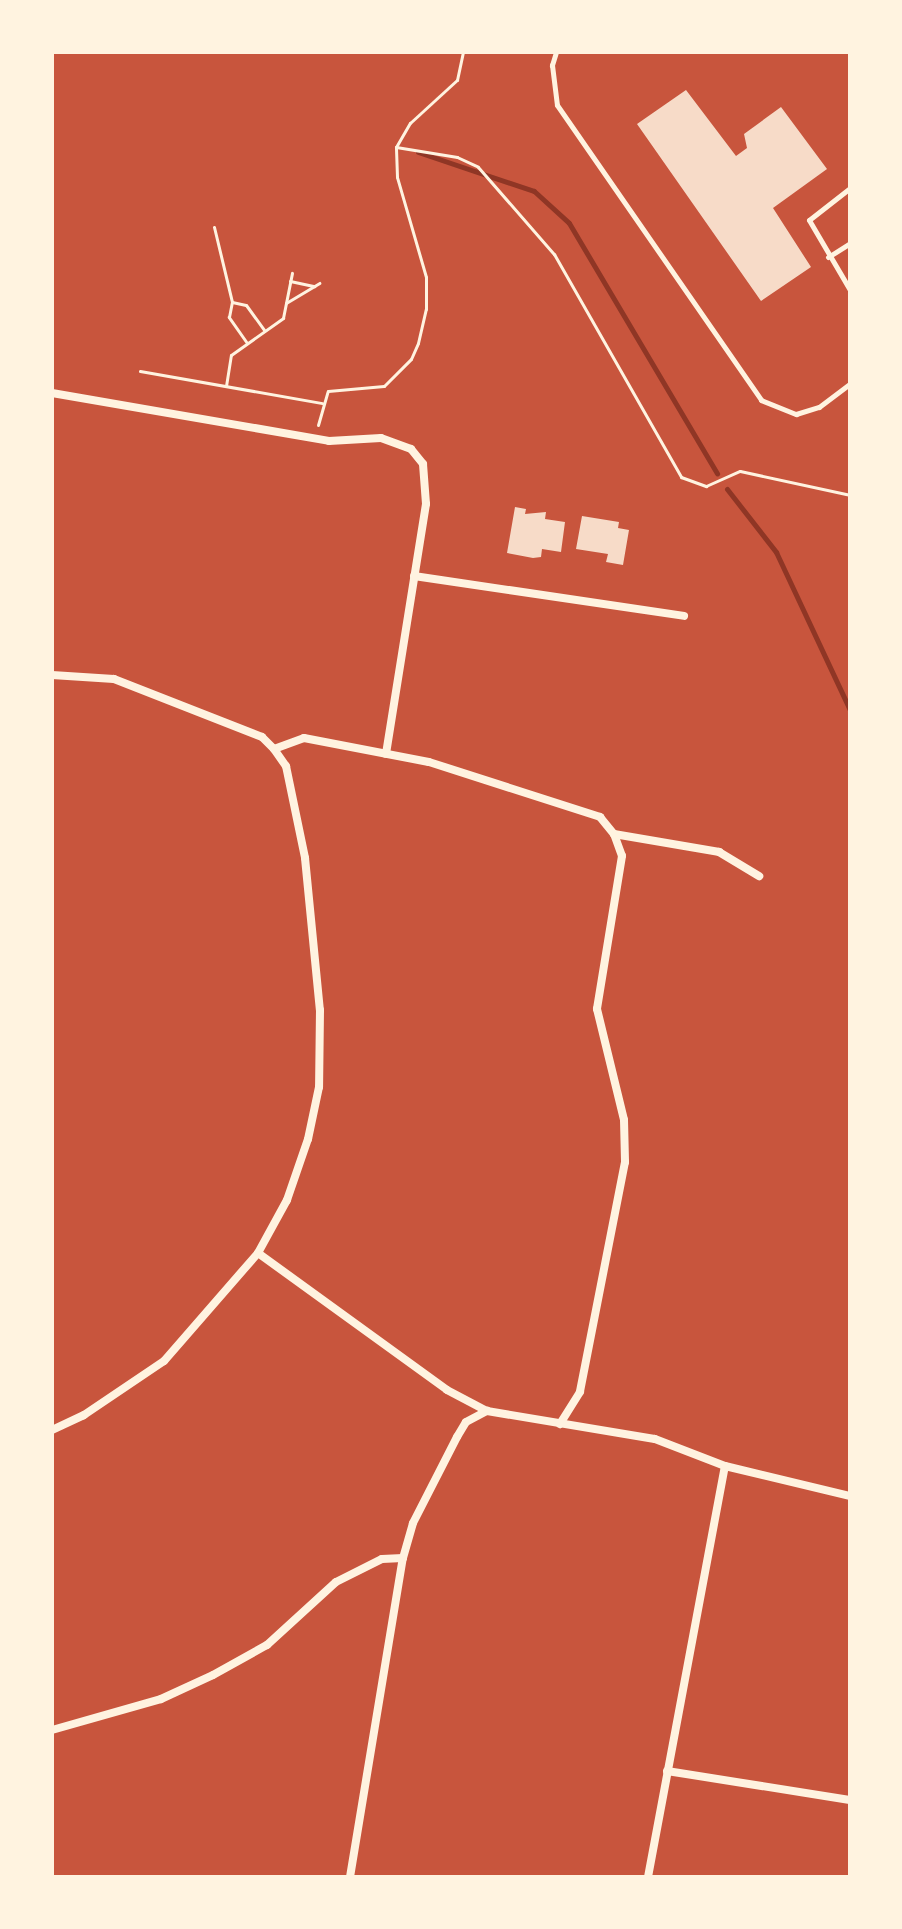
<!DOCTYPE html>
<style>
body{margin:0}
#map{position:relative;width:902px;height:1929px;overflow:hidden;background:#c8553d;font-family:"PT Sans",sans-serif}
div>[style]{position:absolute}
.stream>*{height:5px;margin:-2.5px;padding:0 2.5px;transform-origin:2.5px;border-radius:2.5px;background:#8f3625}
.building>*{inset:0;background:#f7dbc8}
.path>*{height:3px;margin:-1.5px;padding:0 1.5px;transform-origin:1.5px;border-radius:1.5px;background:#fff3e0}
.service>*{height:5px;margin:-2.5px;padding:0 2.5px;transform-origin:2.5px;border-radius:2.5px;background:#fff3e0}
.minor>*{height:8px;margin:-4px;padding:0 4px;transform-origin:4px;border-radius:4px;background:#fff3e0}
span{translate:-50% -50%;white-space:nowrap;text-align:center;line-height:1.15;-webkit-text-stroke:8px #fff3e0;paint-order:stroke}
.frame{position:absolute;inset:0;border:54px solid #fff3e0;pointer-events:none}
</style>
<div id="map">
<div class="stream">
<i style="left:418px;top:152px;width:122px;rotate:18.6deg"></i>
<i style="left:534px;top:191px;width:47px;rotate:42.4deg"></i>
<i style="left:569px;top:223px;width:291px;rotate:59.4deg"></i>
<i style="left:727px;top:489px;width:80px;rotate:52.1deg"></i>
<i style="left:776px;top:552px;width:174px;rotate:64.9deg"></i>
</div>
<div class="building">
<i style="clip-path:polygon(686px 90px,736px 156px,747px 148px,744px 134px,781px 107px,827px 169px,773px 208px,811px 267px,761px 301px,637px 124px)"></i>
<i style="clip-path:polygon(515px 507px,526px 509px,525px 514px,546px 512px,545px 519px,565px 522px,561px 552px,542px 549px,541px 557px,533px 558px,507px 553px)"></i>
<i style="clip-path:polygon(582px 516px,619px 522px,618px 528px,629px 530px,623px 565px,606px 562px,608px 554px,576px 549px)"></i>
</div>
<div class="path">
<i style="left:396px;top:147px;width:62px;rotate:9.3deg"></i>
<i style="left:457px;top:157px;width:23px;rotate:25deg"></i>
<i style="left:478px;top:167px;width:116px;rotate:48.9deg"></i>
<i style="left:554px;top:254px;width:257px;rotate:60.3deg"></i>
<i style="left:681px;top:477px;width:27px;rotate:20deg"></i>
<i style="left:706px;top:486px;width:37px;rotate:-24deg"></i>
<i style="left:740px;top:471px;width:113px;rotate:12.3deg"></i>
<i style="left:214px;top:227px;width:77px;rotate:76.5deg"></i>
<i style="left:290px;top:281px;width:25px;rotate:12deg"></i>
<i style="left:286px;top:303px;width:39px;rotate:-31deg"></i>
<i style="left:247px;top:343px;width:32px;rotate:-125deg"></i>
<i style="left:229px;top:317px;width:15px;rotate:-79deg"></i>
<i style="left:232px;top:302px;width:14px;rotate:12deg"></i>
<i style="left:246px;top:305px;width:31px;rotate:54deg"></i>
<i style="left:140px;top:371px;width:185px;rotate:10deg"></i>
<i style="left:226px;top:386px;width:31px;rotate:-81deg"></i>
<i style="left:231px;top:355px;width:64px;rotate:-35.4deg"></i>
<i style="left:283px;top:318px;width:46px;rotate:-78.7deg"></i>
<i style="left:318px;top:425px;width:35px;rotate:-74deg"></i>
<i style="left:328px;top:391px;width:56px;rotate:-5.1deg"></i>
<i style="left:384px;top:386px;width:38px;rotate:-45deg"></i>
<i style="left:411px;top:359px;width:17px;rotate:-66deg"></i>
<i style="left:418px;top:343px;width:35px;rotate:-77deg"></i>
<i style="left:426px;top:309px;width:32px;rotate:-90deg"></i>
<i style="left:426px;top:277px;width:104px;rotate:-106.2deg"></i>
<i style="left:397px;top:177px;width:30px;rotate:-92deg"></i>
<i style="left:396px;top:147px;width:28px;rotate:-60deg"></i>
<i style="left:410px;top:123px;width:64px;rotate:-42.5deg"></i>
<i style="left:457px;top:80px;width:29px;rotate:-78deg"></i>
</div>
<div class="service">
<i style="left:556px;top:52px;width:14px;rotate:107deg"></i>
<i style="left:552px;top:65px;width:40px;rotate:82.9deg"></i>
<i style="left:557px;top:105px;width:359px;rotate:55.3deg"></i>
<i style="left:761px;top:400px;width:38px;rotate:22deg"></i>
<i style="left:796px;top:414px;width:24px;rotate:-17deg"></i>
<i style="left:819px;top:407px;width:39px;rotate:-37deg"></i>
<i style="left:850px;top:188px;width:52px;rotate:142deg"></i>
<i style="left:809px;top:220px;width:81px;rotate:59.6deg"></i>
<i style="left:828px;top:257px;width:26px;rotate:-32deg"></i>
</div>
<div class="minor">
<i style="left:52px;top:393px;width:281px;rotate:9.8deg"></i>
<i style="left:329px;top:441px;width:52px;rotate:-3.3deg"></i>
<i style="left:381px;top:438px;width:32px;rotate:20deg"></i>
<i style="left:411px;top:449px;width:19px;rotate:51deg"></i>
<i style="left:423px;top:464px;width:40px;rotate:85.7deg"></i>
<i style="left:426px;top:504px;width:253px;rotate:99.1deg"></i>
<i style="left:414px;top:576px;width:273px;rotate:8.4deg"></i>
<i style="left:52px;top:675px;width:62px;rotate:3.7deg"></i>
<i style="left:114px;top:679px;width:159px;rotate:21.4deg"></i>
<i style="left:262px;top:737px;width:17px;rotate:45deg"></i>
<i style="left:274px;top:749px;width:21px;rotate:55deg"></i>
<i style="left:286px;top:766px;width:94px;rotate:78.3deg"></i>
<i style="left:305px;top:858px;width:153px;rotate:84.4deg"></i>
<i style="left:320px;top:1010px;width:77px;rotate:90.7deg"></i>
<i style="left:319px;top:1087px;width:53px;rotate:101.9deg"></i>
<i style="left:308px;top:1139px;width:65px;rotate:109deg"></i>
<i style="left:287px;top:1200px;width:60px;rotate:118.7deg"></i>
<i style="left:258px;top:1253px;width:143px;rotate:131deg"></i>
<i style="left:164px;top:1361px;width:97px;rotate:146deg"></i>
<i style="left:84px;top:1415px;width:35px;rotate:155deg"></i>
<i style="left:274px;top:749px;width:32px;rotate:-20deg"></i>
<i style="left:304px;top:738px;width:127px;rotate:10.9deg"></i>
<i style="left:429px;top:762px;width:180px;rotate:17.8deg"></i>
<i style="left:600px;top:817px;width:22px;rotate:51deg"></i>
<i style="left:614px;top:834px;width:23px;rotate:70deg"></i>
<i style="left:622px;top:856px;width:155px;rotate:99.3deg"></i>
<i style="left:597px;top:1009px;width:114px;rotate:76.3deg"></i>
<i style="left:624px;top:1120px;width:42px;rotate:88.6deg"></i>
<i style="left:625px;top:1162px;width:234px;rotate:101.1deg"></i>
<i style="left:580px;top:1392px;width:38px;rotate:122deg"></i>
<i style="left:614px;top:834px;width:107px;rotate:9.7deg"></i>
<i style="left:719px;top:852px;width:47px;rotate:31deg"></i>
<i style="left:258px;top:1253px;width:233px;rotate:35.9deg"></i>
<i style="left:447px;top:1390px;width:45px;rotate:27.7deg"></i>
<i style="left:487px;top:1411px;width:170px;rotate:9.5deg"></i>
<i style="left:655px;top:1439px;width:75px;rotate:21.1deg"></i>
<i style="left:725px;top:1466px;width:129px;rotate:13.5deg"></i>
<i style="left:52px;top:1730px;width:113px;rotate:-15.9deg"></i>
<i style="left:161px;top:1699px;width:57px;rotate:-24.8deg"></i>
<i style="left:213px;top:1675px;width:62px;rotate:-29.1deg"></i>
<i style="left:267px;top:1645px;width:93px;rotate:-42.4deg"></i>
<i style="left:336px;top:1582px;width:51px;rotate:-26.6deg"></i>
<i style="left:382px;top:1559px;width:21px;rotate:-3deg"></i>
<i style="left:667px;top:1771px;width:185px;rotate:9deg"></i>
<i style="left:350px;top:1877px;width:323px;rotate:-80.6deg"></i>
<i style="left:403px;top:1558px;width:36px;rotate:-74deg"></i>
<i style="left:413px;top:1523px;width:97px;rotate:-62.9deg"></i>
<i style="left:457px;top:1437px;width:17px;rotate:-59deg"></i>
<i style="left:466px;top:1422px;width:24px;rotate:-28deg"></i>
<i style="left:648px;top:1877px;width:418px;rotate:-79.4deg"></i>
</div>
<div class="frame"></div>
</div>
